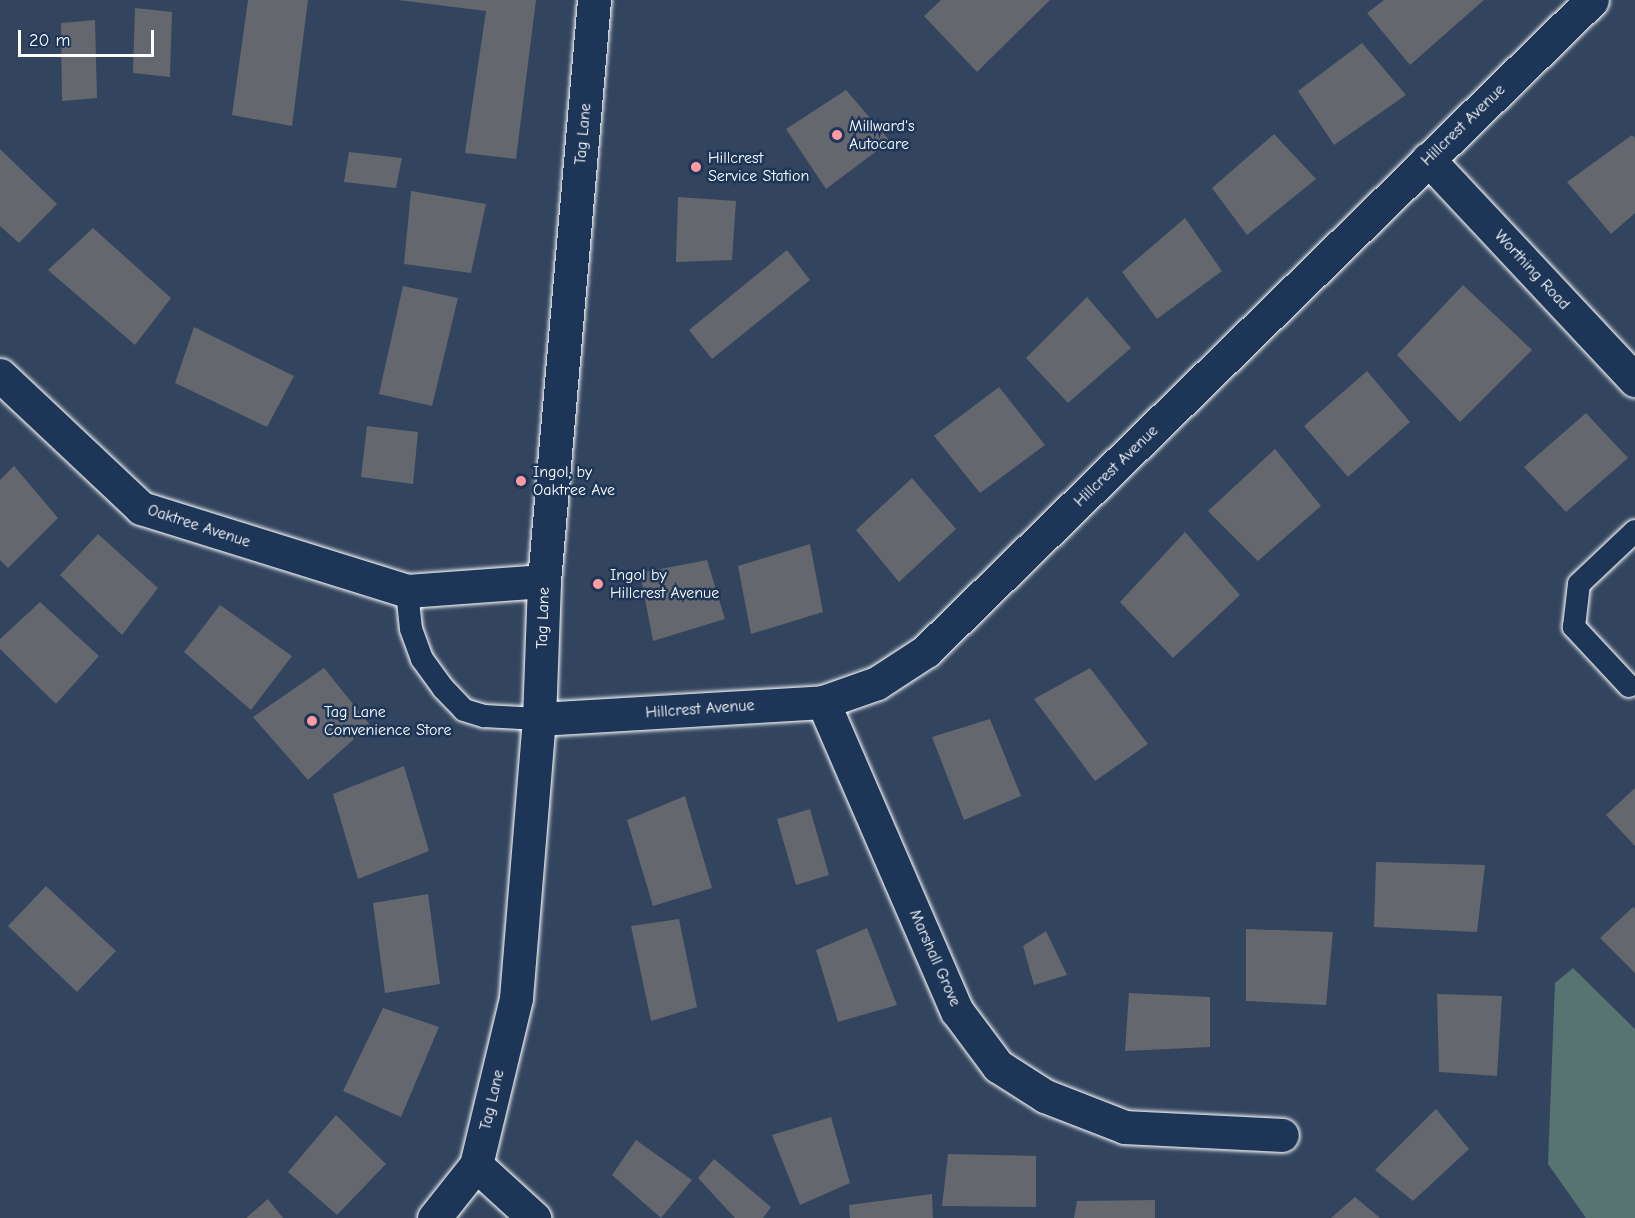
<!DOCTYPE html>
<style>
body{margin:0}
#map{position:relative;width:1635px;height:1218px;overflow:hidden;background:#32445e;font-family:"Comic Neue",sans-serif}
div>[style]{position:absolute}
.green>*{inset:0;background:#577472}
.building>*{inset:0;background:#64676e}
.roads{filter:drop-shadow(0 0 2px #fff) drop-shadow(0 0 2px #fff)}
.service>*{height:22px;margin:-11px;padding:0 11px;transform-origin:11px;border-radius:11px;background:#1d3557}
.minor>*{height:33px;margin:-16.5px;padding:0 16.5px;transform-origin:16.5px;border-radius:16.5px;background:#1d3557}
.secondary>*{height:33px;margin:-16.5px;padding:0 16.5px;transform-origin:16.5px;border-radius:16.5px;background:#1d3557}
.dots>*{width:16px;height:16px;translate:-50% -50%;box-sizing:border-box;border:3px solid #1d3557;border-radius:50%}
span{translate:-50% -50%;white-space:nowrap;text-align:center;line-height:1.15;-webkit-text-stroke:5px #1d3557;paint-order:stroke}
.street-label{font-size:16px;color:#fff}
.poi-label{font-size:16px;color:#fff}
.left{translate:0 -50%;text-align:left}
.scale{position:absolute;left:18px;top:30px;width:136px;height:27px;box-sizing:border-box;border:3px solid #fff;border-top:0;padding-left:8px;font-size:18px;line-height:21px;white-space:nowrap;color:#fff;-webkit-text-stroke:4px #1d3557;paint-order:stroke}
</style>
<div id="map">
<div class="green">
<i style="clip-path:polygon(1573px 968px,1635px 1029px,1635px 1218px,1586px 1218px,1548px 1164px,1555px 983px)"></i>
</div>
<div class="building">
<i style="clip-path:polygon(248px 0,308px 0,292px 126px,232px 115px)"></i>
<i style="clip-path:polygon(398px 0,536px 0,516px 159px,465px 153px,486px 11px)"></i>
<i style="clip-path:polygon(941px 0,1050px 0,977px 72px,924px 16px)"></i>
<i style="clip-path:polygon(1384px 0,1484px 0,1410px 65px,1367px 13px)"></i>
<i style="clip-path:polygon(135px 8px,172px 12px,170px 77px,133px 73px)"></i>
<i style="clip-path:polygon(95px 20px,97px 98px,62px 101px,61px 23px)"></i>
<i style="clip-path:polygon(1362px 43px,1406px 95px,1334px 145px,1298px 91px)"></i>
<i style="clip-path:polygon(846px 90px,890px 141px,826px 189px,786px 129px)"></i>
<i style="clip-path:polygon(1274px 134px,1316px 179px,1247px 235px,1212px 188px)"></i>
<i style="clip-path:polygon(1632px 135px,1635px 138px,1635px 213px,1611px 234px,1567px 182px)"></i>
<i style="clip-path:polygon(0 149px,57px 204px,19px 243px,0 226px)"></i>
<i style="clip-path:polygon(349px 152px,402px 158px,396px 188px,344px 182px)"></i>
<i style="clip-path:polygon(411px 191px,486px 204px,471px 273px,404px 264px)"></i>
<i style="clip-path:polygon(678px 197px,736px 201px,732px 260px,676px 262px)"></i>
<i style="clip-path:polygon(1185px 218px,1222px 271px,1157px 319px,1122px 272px)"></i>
<i style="clip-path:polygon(93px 228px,171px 298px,135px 345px,48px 270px)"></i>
<i style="clip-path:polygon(787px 250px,810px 280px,712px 359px,689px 330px)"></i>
<i style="clip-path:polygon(1463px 285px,1532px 350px,1460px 422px,1397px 355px)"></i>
<i style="clip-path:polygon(403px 286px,458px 298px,432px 406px,379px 394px)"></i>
<i style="clip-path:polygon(1087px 297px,1131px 348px,1068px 403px,1026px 358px)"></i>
<i style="clip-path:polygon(194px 327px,294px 376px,267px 427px,175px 383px)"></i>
<i style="clip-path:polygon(1367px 371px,1410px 422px,1348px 477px,1304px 426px)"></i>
<i style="clip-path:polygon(999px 387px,1045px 445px,980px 493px,934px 436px)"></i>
<i style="clip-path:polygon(1586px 413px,1628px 458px,1566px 512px,1524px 467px)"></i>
<i style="clip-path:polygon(367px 426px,418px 432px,413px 484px,361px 477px)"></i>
<i style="clip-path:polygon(1275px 449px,1321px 506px,1258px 561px,1208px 511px)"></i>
<i style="clip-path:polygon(14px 466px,58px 518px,8px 568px,0 560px,0 480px)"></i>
<i style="clip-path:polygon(912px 478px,956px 529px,899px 582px,856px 530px)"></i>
<i style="clip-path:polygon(1185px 532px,1240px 595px,1173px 658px,1120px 602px)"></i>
<i style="clip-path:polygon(98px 534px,158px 588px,122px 635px,60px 575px)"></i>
<i style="clip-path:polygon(810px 544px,823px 612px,751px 634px,738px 566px)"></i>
<i style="clip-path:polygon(707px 560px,725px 619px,653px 641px,640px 573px)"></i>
<i style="clip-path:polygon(40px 602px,99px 656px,56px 704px,0 649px,0 639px)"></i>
<i style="clip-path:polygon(220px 605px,292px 656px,251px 710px,184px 652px)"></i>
<i style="clip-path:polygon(324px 668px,370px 725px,308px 780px,253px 717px)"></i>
<i style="clip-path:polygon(1090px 668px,1148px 744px,1095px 781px,1034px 699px)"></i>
<i style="clip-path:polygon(990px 719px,1021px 796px,964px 820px,932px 737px)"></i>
<i style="clip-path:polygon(404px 766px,429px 851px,358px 879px,333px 794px)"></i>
<i style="clip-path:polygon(1635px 788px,1635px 846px,1606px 815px)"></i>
<i style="clip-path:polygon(685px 796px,712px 888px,653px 906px,627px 820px)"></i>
<i style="clip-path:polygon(810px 809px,829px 875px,796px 885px,777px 819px)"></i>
<i style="clip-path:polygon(1376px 862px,1485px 865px,1477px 932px,1374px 927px)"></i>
<i style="clip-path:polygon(46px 886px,116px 951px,77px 992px,8px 926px)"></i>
<i style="clip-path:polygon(428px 894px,440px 984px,385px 993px,373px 903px)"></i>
<i style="clip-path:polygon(1633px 907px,1635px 909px,1635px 973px,1600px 938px)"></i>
<i style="clip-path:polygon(679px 919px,697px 1007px,651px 1021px,631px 926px)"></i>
<i style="clip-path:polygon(867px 928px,897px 1005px,838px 1022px,816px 950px)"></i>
<i style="clip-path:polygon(1246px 929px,1333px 932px,1326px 1005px,1246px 1001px)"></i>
<i style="clip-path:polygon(1046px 931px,1067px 975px,1034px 985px,1023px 946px)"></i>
<i style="clip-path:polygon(1129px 993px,1210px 997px,1210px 1047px,1125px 1051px)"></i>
<i style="clip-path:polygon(1437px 994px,1502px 996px,1497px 1076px,1439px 1072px)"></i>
<i style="clip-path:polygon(383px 1008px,439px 1027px,401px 1117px,343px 1091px)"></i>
<i style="clip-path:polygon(1436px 1109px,1469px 1149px,1413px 1201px,1375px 1170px)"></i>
<i style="clip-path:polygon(336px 1115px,386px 1164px,337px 1215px,288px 1172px)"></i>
<i style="clip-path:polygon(831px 1117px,850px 1183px,800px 1205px,772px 1135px)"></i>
<i style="clip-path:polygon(636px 1140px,692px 1180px,661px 1218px,612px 1175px)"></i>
<i style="clip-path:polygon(948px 1154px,1036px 1156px,1036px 1207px,942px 1206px)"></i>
<i style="clip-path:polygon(714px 1159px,771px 1207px,763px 1218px,735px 1218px,698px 1178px)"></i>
<i style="clip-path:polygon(932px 1194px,933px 1218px,850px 1218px,849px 1205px)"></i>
<i style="clip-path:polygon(1355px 1197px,1380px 1218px,1331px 1218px)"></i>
<i style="clip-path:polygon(268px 1199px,283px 1218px,246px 1218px)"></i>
<i style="clip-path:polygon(1155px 1200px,1155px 1218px,1074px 1218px,1077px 1201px)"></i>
</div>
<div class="roads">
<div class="service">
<i style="left:407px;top:591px;width:38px;rotate:84deg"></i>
<i style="left:411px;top:629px;width:32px;rotate:70deg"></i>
<i style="left:422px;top:659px;width:36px;rotate:54deg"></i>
<i style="left:443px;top:688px;width:30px;rotate:46deg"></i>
<i style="left:464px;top:710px;width:21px;rotate:17deg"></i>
<i style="left:484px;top:716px;width:55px;rotate:3.1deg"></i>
<i style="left:1629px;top:686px;width:81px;rotate:-133deg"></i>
<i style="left:1574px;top:627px;width:43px;rotate:-83.4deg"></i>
<i style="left:1579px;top:584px;width:77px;rotate:-43.4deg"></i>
</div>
<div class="minor">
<i style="left:1428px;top:159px;width:303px;rotate:46.9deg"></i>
<i style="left:0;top:375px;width:194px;rotate:43.3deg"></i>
<i style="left:141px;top:508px;width:279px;rotate:17.3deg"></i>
<i style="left:407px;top:591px;width:137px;rotate:-4.2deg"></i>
<i style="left:823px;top:702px;width:337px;rotate:66.6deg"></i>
<i style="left:957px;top:1011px;width:69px;rotate:53.3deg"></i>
<i style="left:998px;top:1066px;width:56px;rotate:32.6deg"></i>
<i style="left:1045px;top:1096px;width:86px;rotate:21.2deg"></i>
<i style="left:1125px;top:1127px;width:157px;rotate:2.9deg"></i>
<i style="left:539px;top:719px;width:285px;rotate:-3.4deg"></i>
<i style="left:823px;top:702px;width:57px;rotate:-19.4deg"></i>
<i style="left:877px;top:683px;width:59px;rotate:-33.1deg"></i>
<i style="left:926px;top:651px;width:931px;rotate:-44.35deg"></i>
<i style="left:476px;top:1165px;width:79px;rotate:42.4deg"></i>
</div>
<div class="secondary">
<i style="left:434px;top:1218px;width:68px;rotate:-51.6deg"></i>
<i style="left:476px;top:1165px;width:172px;rotate:-76.5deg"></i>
<i style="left:516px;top:998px;width:280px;rotate:-85.3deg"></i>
<i style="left:539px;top:719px;width:138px;rotate:-87.9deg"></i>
<i style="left:544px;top:581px;width:583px;rotate:-85.08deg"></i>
</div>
</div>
<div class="dots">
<i style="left:837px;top:135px;background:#ff9aa2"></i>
<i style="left:696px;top:167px;background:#ff9aa2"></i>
<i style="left:521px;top:481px;background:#ff9aa2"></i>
<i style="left:598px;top:584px;background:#ff9aa2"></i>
<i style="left:312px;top:721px;background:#ff9aa2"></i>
</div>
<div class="street-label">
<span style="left:1463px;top:125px;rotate:-44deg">Hillcrest Avenue</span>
<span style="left:583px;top:134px;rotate:-85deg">Tag Lane</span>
<span style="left:1532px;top:270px;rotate:47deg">Worthing Road</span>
<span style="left:1116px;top:466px;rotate:-44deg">Hillcrest Avenue</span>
<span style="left:199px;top:526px;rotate:18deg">Oaktree Avenue</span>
<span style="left:543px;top:618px;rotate:-88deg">Tag Lane</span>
<span style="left:700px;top:709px;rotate:-4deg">Hillcrest Avenue</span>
<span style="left:935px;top:958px;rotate:66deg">Marshall Grove</span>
<span style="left:492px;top:1100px;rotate:-77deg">Tag Lane</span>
</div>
<div class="poi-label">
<span class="left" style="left:849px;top:135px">Millward's<br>Autocare</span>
<span class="left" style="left:708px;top:167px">Hillcrest<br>Service Station</span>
<span class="left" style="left:533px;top:481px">Ingol, by<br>Oaktree Ave</span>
<span class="left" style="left:610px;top:584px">Ingol by<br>Hillcrest Avenue</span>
<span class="left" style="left:324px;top:721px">Tag Lane<br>Convenience Store</span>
</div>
<div class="scale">20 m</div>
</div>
